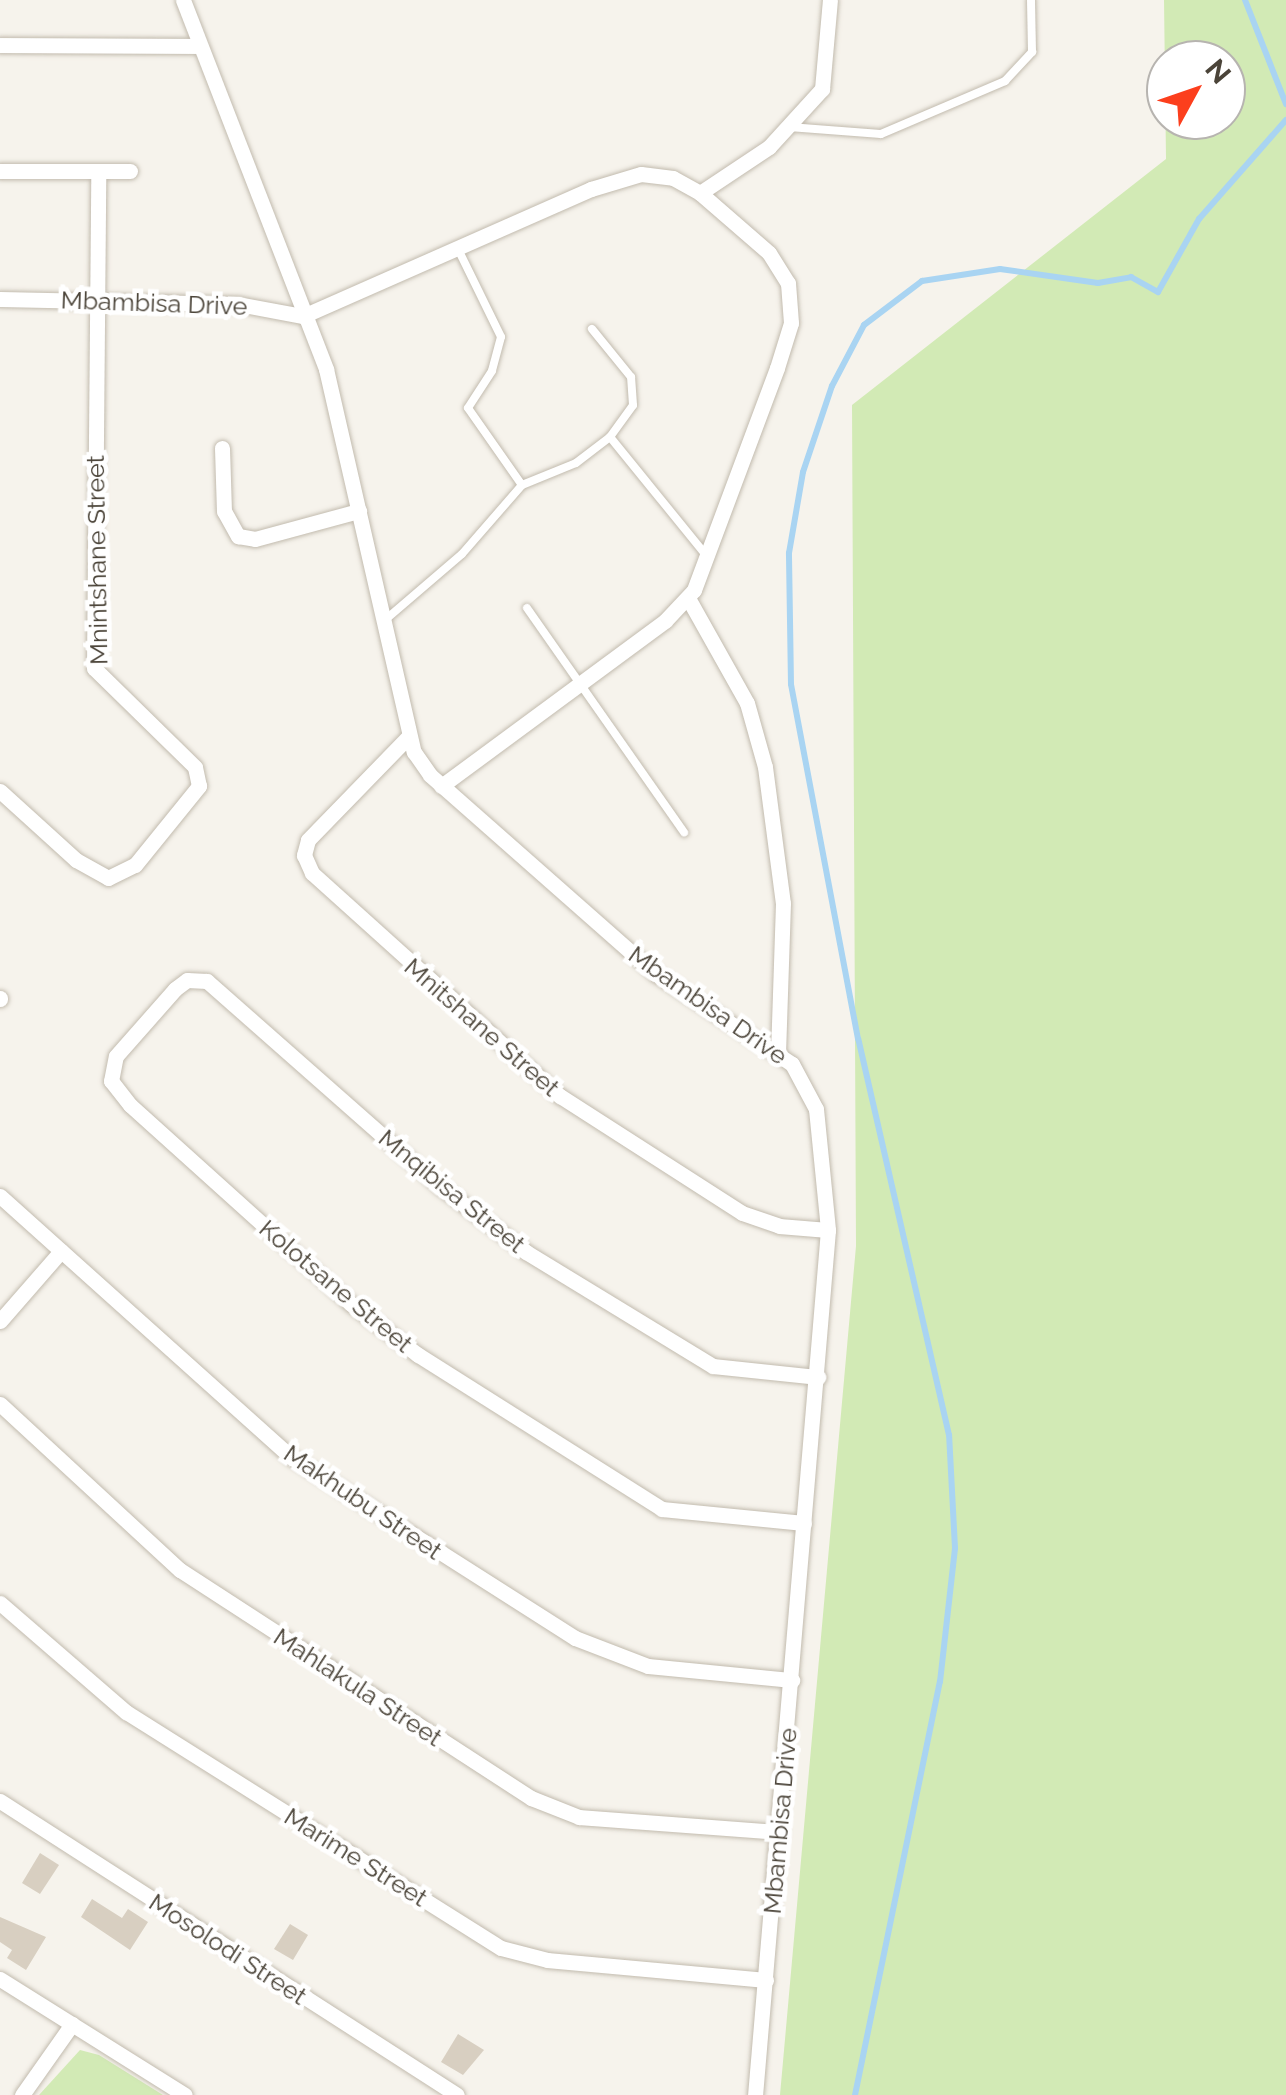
<!DOCTYPE html>
<style>
body{margin:0}
#map{position:relative;width:1286px;height:2095px;overflow:hidden;background:#f6f3ec;font-family:Raleway,sans-serif}
div>[style]{position:absolute}
.green>*{inset:0;background:#d2eab5}
.stream>*{height:6px;margin:-3px;padding:0 3px;transform-origin:3px;border-radius:3px;background:#a9d4f2}
.building>*{inset:0;background:#d8cfc1}
.roads{filter:drop-shadow(0 0 2px #c2bbae) drop-shadow(0 0 2px #c2bbae)}
.service>*{height:8px;margin:-4px;padding:0 4px;transform-origin:4px;border-radius:4px;background:#fff}
.minor>*{height:15px;margin:-7.5px;padding:0 7.5px;transform-origin:7.5px;border-radius:7.5px;background:#fff}
span{translate:-50% -50%;white-space:nowrap;text-align:center;line-height:1.15;-webkit-text-stroke:9px #fff;paint-order:stroke}
.street-label{font-size:25px;color:#4b4439}
.north{position:absolute;left:1146px;top:40px;width:100px;height:100px;box-sizing:border-box;background:#fff;border:2px solid #b7b4b0;border-radius:50%;rotate:50deg;font-size:28px;font-weight:700;line-height:40px;text-align:center;color:#4b4439}
.north::after{content:'';display:block;margin:auto;width:35px;height:45px;background:#fc3f1d;clip-path:polygon(50% 0,100% 100%,50% 72%,0 100%)}
</style>
<div id="map">
<div class="green">
<i style="clip-path:polygon(evenodd,1164px 0,1286px 0,1286px 2095px,780px 2095px,856px 1246px,852px 405px,1166px 159px,1164px 0,1226px 60px,1226px 120px,1166px 120px,1166px 60px,1226px 60px)"></i>
<i style="clip-path:polygon(80px 2050px,99px 2055px,163px 2095px,39px 2095px)"></i>
</div>
<div class="stream">
<i style="left:1245px;top:0;width:112px;rotate:68.5deg"></i>
<i style="left:855px;top:2095px;width:422px;rotate:-78.4deg"></i>
<i style="left:940px;top:1682px;width:135px;rotate:-83.6deg"></i>
<i style="left:955px;top:1548px;width:113px;rotate:-93deg"></i>
<i style="left:949px;top:1435px;width:406px;rotate:-102.9deg"></i>
<i style="left:858px;top:1039px;width:361px;rotate:-100.7deg"></i>
<i style="left:791px;top:684px;width:131px;rotate:-90.9deg"></i>
<i style="left:789px;top:553px;width:82px;rotate:-80.2deg"></i>
<i style="left:803px;top:472px;width:91px;rotate:-71.4deg"></i>
<i style="left:832px;top:386px;width:69px;rotate:-62.3deg"></i>
<i style="left:864px;top:325px;width:73px;rotate:-37.2deg"></i>
<i style="left:922px;top:281px;width:79px;rotate:-8.7deg"></i>
<i style="left:1000px;top:269px;width:99px;rotate:8.1deg"></i>
<i style="left:1098px;top:283px;width:34px;rotate:-10deg"></i>
<i style="left:1131px;top:277px;width:31px;rotate:29deg"></i>
<i style="left:1158px;top:292px;width:84px;rotate:-60.7deg"></i>
<i style="left:1199px;top:219px;width:132px;rotate:-48.7deg"></i>
</div>
<div class="building">
<i style="clip-path:polygon(40px 1853px,59px 1865px,40px 1894px,22px 1883px)"></i>
<i style="clip-path:polygon(92px 1899px,122px 1918px,128px 1909px,148px 1922px,130px 1950px,81px 1917px)"></i>
<i style="clip-path:polygon(0 1917px,46px 1937px,26px 1970px,7px 1958px,12px 1950px,0 1942px)"></i>
<i style="clip-path:polygon(290px 1924px,308px 1935px,293px 1960px,274px 1949px)"></i>
<i style="clip-path:polygon(458px 2034px,484px 2050px,463px 2075px,441px 2062px)"></i>
</div>
<div class="roads">
<div class="service">
<i style="left:789px;top:127px;width:92px;rotate:4.4deg"></i>
<i style="left:881px;top:134px;width:135px;rotate:-23.1deg"></i>
<i style="left:1005px;top:81px;width:40px;rotate:-47deg"></i>
<i style="left:1032px;top:52px;width:52px;rotate:-91.1deg"></i>
<i style="left:457px;top:247px;width:100px;rotate:63.9deg"></i>
<i style="left:501px;top:337px;width:35px;rotate:105deg"></i>
<i style="left:492px;top:371px;width:44px;rotate:123deg"></i>
<i style="left:468px;top:408px;width:94px;rotate:55deg"></i>
<i style="left:522px;top:485px;width:58px;rotate:-22.2deg"></i>
<i style="left:576px;top:463px;width:43px;rotate:-37.4deg"></i>
<i style="left:610px;top:437px;width:39px;rotate:-54deg"></i>
<i style="left:633px;top:405px;width:28px;rotate:-94deg"></i>
<i style="left:631px;top:377px;width:62px;rotate:-129.1deg"></i>
<i style="left:610px;top:437px;width:151px;rotate:50.9deg"></i>
<i style="left:527px;top:608px;width:274px;rotate:55deg"></i>
<i style="left:385px;top:620px;width:101px;rotate:-40.6deg"></i>
<i style="left:462px;top:554px;width:91px;rotate:-49deg"></i>
</div>
<div class="minor">
<i style="left:183px;top:0;width:396px;rotate:68.8deg"></i>
<i style="left:326px;top:369px;width:393px;rotate:77.1deg"></i>
<i style="left:414px;top:752px;width:28px;rotate:55deg"></i>
<i style="left:430px;top:775px;width:301px;rotate:41.4deg"></i>
<i style="left:656px;top:974px;width:163px;rotate:33.5deg"></i>
<i style="left:792px;top:1064px;width:51px;rotate:61.9deg"></i>
<i style="left:816px;top:1109px;width:122px;rotate:84.3deg"></i>
<i style="left:828px;top:1230px;width:868px;rotate:94.82deg"></i>
<i style="left:0;top:45px;width:198px;rotate:0.3deg"></i>
<i style="left:0;top:171px;width:130px"></i>
<i style="left:700px;top:193px;width:83px;rotate:-33.7deg"></i>
<i style="left:769px;top:147px;width:79px;rotate:-47.6deg"></i>
<i style="left:822px;top:89px;width:89px;rotate:-84.9deg"></i>
<i style="left:0;top:299px;width:238px;rotate:1.2deg"></i>
<i style="left:238px;top:304px;width:66px;rotate:10.5deg"></i>
<i style="left:303px;top:316px;width:315px;rotate:-23.8deg"></i>
<i style="left:591px;top:189px;width:52px;rotate:-16.7deg"></i>
<i style="left:641px;top:174px;width:32px;rotate:7deg"></i>
<i style="left:673px;top:178px;width:31px;rotate:29deg"></i>
<i style="left:700px;top:193px;width:91px;rotate:41deg"></i>
<i style="left:769px;top:253px;width:36px;rotate:58deg"></i>
<i style="left:788px;top:283px;width:40px;rotate:85.7deg"></i>
<i style="left:791px;top:323px;width:47px;rotate:107.3deg"></i>
<i style="left:777px;top:368px;width:237px;rotate:110.5deg"></i>
<i style="left:694px;top:590px;width:42px;rotate:133.1deg"></i>
<i style="left:665px;top:621px;width:278px;rotate:143.6deg"></i>
<i style="left:222px;top:448px;width:63px;rotate:88.2deg"></i>
<i style="left:224px;top:511px;width:29px;rotate:61deg"></i>
<i style="left:238px;top:536px;width:17px;rotate:10deg"></i>
<i style="left:255px;top:539px;width:108px;rotate:-15.1deg"></i>
<i style="left:688px;top:598px;width:120px;rotate:60.7deg"></i>
<i style="left:747px;top:703px;width:66px;rotate:74.3deg"></i>
<i style="left:765px;top:767px;width:137px;rotate:82.5deg"></i>
<i style="left:783px;top:903px;width:150px;rotate:91.9deg"></i>
<i style="left:409px;top:736px;width:145px;rotate:134.2deg"></i>
<i style="left:308px;top:840px;width:16px;rotate:105deg"></i>
<i style="left:304px;top:855px;width:20px;rotate:66deg"></i>
<i style="left:312px;top:873px;width:334px;rotate:42deg"></i>
<i style="left:560px;top:1096px;width:216px;rotate:32.7deg"></i>
<i style="left:742px;top:1213px;width:39px;rotate:19deg"></i>
<i style="left:779px;top:1226px;width:49px;rotate:4.7deg"></i>
<i style="left:0;top:791px;width:103px;rotate:42.2deg"></i>
<i style="left:76px;top:860px;width:37px;rotate:29deg"></i>
<i style="left:108px;top:878px;width:30px;rotate:-26deg"></i>
<i style="left:135px;top:865px;width:102px;rotate:-51deg"></i>
<i style="left:199px;top:786px;width:19px;rotate:-102deg"></i>
<i style="left:195px;top:767px;width:141px;rotate:-135.6deg"></i>
<i style="left:94px;top:668px;width:496px;rotate:-89.5deg"></i>
<i style="left:0;top:998px;width:1px;rotate:90deg"></i>
<i style="left:0;top:1196px;width:391px;rotate:41.9deg"></i>
<i style="left:291px;top:1457px;width:337px;rotate:32.5deg"></i>
<i style="left:575px;top:1638px;width:78px;rotate:21deg"></i>
<i style="left:648px;top:1666px;width:145px;rotate:5.6deg"></i>
<i style="left:0;top:1321px;width:93px;rotate:-48.9deg"></i>
<i style="left:0;top:1404px;width:245px;rotate:42.7deg"></i>
<i style="left:180px;top:1570px;width:419px;rotate:33deg"></i>
<i style="left:531px;top:1798px;width:52px;rotate:21.6deg"></i>
<i style="left:579px;top:1817px;width:201px;rotate:4.3deg"></i>
<i style="left:804px;top:1523px;width:143px;rotate:-174.4deg"></i>
<i style="left:662px;top:1509px;width:289px;rotate:-147.7deg"></i>
<i style="left:418px;top:1355px;width:84px;rotate:-142.7deg"></i>
<i style="left:351px;top:1304px;width:297px;rotate:-138deg"></i>
<i style="left:130px;top:1105px;width:31px;rotate:-128deg"></i>
<i style="left:111px;top:1081px;width:25px;rotate:-79deg"></i>
<i style="left:116px;top:1056px;width:89px;rotate:-48.6deg"></i>
<i style="left:175px;top:989px;width:15px;rotate:-37deg"></i>
<i style="left:187px;top:980px;width:20px;rotate:3deg"></i>
<i style="left:207px;top:981px;width:312px;rotate:41.4deg"></i>
<i style="left:441px;top:1187px;width:107px;rotate:37.4deg"></i>
<i style="left:526px;top:1252px;width:219px;rotate:31.4deg"></i>
<i style="left:713px;top:1366px;width:106px;rotate:6deg"></i>
<i style="left:0;top:1603px;width:167px;rotate:40.9deg"></i>
<i style="left:126px;top:1712px;width:443px;rotate:32.2deg"></i>
<i style="left:501px;top:1948px;width:48px;rotate:14.6deg"></i>
<i style="left:547px;top:1960px;width:220px;rotate:5.2deg"></i>
<i style="left:0;top:1801px;width:543px;rotate:32.75deg"></i>
<i style="left:0;top:1979px;width:218px;rotate:32.1deg"></i>
<i style="left:22px;top:2095px;width:87px;rotate:-54.8deg"></i>
</div>
</div>
<div class="street-label">
<span style="left:154px;top:303px;rotate:2deg">Mbambisa Drive</span>
<span style="left:97px;top:560px;rotate:-91deg">Mnintshane Street</span>
<span style="left:708px;top:1005px;rotate:35deg">Mbambisa Drive</span>
<span style="left:482px;top:1027px;rotate:41deg">Mnitshane Street</span>
<span style="left:452px;top:1191px;rotate:39deg">Mnqibisa Street</span>
<span style="left:336px;top:1286px;rotate:40deg">Kolotsane Street</span>
<span style="left:363px;top:1502px;rotate:34deg">Makhubu Street</span>
<span style="left:358px;top:1687px;rotate:33deg">Mahlakula Street</span>
<span style="left:780px;top:1821px;rotate:-85deg">Mbambisa Drive</span>
<span style="left:356px;top:1857px;rotate:32deg">Marime Street</span>
<span style="left:228px;top:1949px;rotate:33deg">Mosolodi Street</span>
</div>
<div class="north">N</div>
</div>
